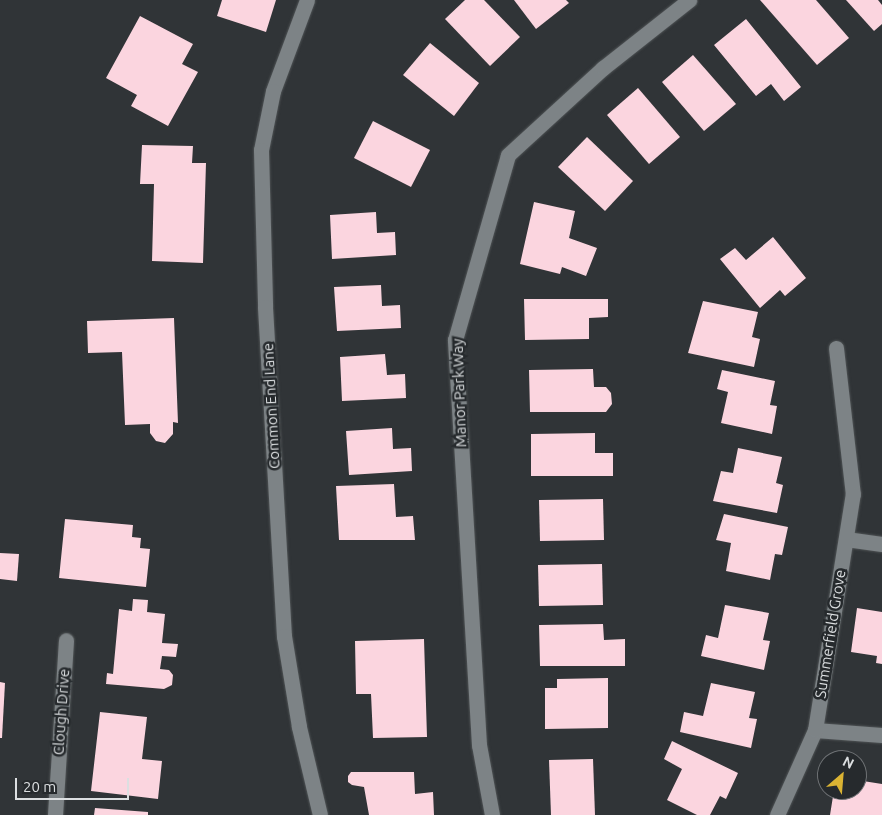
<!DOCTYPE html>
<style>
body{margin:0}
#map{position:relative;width:882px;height:815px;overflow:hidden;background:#303437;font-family:Ubuntu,sans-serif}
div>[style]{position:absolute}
.building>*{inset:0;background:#fbd5df}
.roads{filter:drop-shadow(0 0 1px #4f5355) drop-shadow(0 0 1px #4f5355)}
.lane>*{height:15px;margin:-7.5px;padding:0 7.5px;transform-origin:7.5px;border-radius:7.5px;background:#7d8386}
.street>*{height:15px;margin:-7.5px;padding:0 7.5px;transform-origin:7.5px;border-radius:7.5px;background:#7d8386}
span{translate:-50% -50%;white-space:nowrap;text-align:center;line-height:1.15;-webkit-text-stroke:5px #262a2d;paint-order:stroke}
.street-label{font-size:15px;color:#dcdfe1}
.north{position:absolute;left:817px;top:750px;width:50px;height:50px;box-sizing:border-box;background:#262a2d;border:1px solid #6f7275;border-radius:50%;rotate:27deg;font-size:14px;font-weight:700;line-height:20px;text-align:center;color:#dcdfe1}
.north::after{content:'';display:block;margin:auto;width:18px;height:22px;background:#dab333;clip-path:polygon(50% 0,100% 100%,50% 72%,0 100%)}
.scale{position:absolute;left:15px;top:778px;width:114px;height:22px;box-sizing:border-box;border:2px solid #dcdfe1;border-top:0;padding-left:6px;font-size:15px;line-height:18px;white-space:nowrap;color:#dcdfe1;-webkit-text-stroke:4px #262a2d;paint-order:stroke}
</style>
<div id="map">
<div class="building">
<i style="clip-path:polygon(222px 0,276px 0,266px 32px,217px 16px)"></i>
<i style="clip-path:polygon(465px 0,484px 0,520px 37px,490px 66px,445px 19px)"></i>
<i style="clip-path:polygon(514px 0,566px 0,569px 3px,536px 29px)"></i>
<i style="clip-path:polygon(760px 0,816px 0,849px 38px,817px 65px)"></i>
<i style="clip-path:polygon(846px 0,878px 0,882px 5px,882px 24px,874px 31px)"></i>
<i style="clip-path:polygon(140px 16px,193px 44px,182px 64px,198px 72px,168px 126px,131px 106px,137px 95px,106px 78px)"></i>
<i style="clip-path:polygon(746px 19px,801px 87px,784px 101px,771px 84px,756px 96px,714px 45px)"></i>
<i style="clip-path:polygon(430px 43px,479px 83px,454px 116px,403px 75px)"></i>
<i style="clip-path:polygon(693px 55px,736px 104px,704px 131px,662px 82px)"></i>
<i style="clip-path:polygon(638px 88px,680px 137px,649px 164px,607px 115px)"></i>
<i style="clip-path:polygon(373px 121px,430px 150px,411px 187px,354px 158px)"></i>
<i style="clip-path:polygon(587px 137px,633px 181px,605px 211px,558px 167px)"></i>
<i style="clip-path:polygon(142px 145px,193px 146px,192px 163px,206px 163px,203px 263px,152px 261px,154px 184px,140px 184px)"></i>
<i style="clip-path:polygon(534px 202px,575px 211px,569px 238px,597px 248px,586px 276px,562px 267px,560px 274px,520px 264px)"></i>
<i style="clip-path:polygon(376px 212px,377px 233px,395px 232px,396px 255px,332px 259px,330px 215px)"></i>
<i style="clip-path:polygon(773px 237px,806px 278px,785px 296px,780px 290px,760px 308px,720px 259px,735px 248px,746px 260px)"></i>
<i style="clip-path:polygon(381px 285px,382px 306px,400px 305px,401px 328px,337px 331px,334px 287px)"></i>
<i style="clip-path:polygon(524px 299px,608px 299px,608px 317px,589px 318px,589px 339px,525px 340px)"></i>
<i style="clip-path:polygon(703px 301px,758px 312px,752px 337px,760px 339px,754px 367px,688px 353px)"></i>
<i style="clip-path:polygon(174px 318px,178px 423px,173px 422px,173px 434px,165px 443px,156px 441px,150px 433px,150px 424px,125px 425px,122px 352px,88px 353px,87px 321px)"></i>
<i style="clip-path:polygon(385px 354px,387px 375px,405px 374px,406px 398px,342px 401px,340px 357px)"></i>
<i style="clip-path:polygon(593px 369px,594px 387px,606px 387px,611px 393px,612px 404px,606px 412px,530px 412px,529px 370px)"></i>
<i style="clip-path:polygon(722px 370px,775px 381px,770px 405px,777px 406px,772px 434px,721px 423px,728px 392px,717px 389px)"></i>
<i style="clip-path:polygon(392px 428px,393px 449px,411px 448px,412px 471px,349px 475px,346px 431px)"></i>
<i style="clip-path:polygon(595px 433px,595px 453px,613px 453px,613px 476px,531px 476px,531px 434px)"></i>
<i style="clip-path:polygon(738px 448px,782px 457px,776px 483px,783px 485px,777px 513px,713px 501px,721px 471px,733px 473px)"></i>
<i style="clip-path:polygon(394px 484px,396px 517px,413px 516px,415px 540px,339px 540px,336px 486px)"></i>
<i style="clip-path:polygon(603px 499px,604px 540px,540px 541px,539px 500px)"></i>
<i style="clip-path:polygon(724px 514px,788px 527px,782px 555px,775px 554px,770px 580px,726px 571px,731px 543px,716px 540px)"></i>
<i style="clip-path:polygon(65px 519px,133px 525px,132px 537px,141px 538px,140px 548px,150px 549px,146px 587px,59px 578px)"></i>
<i style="clip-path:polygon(0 553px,19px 554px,17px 581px,0 579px)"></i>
<i style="clip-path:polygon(602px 564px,603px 605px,539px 606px,538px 565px)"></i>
<i style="clip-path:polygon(133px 599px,148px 600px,147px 612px,165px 614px,162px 643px,178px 644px,176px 657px,162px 656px,160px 669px,169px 670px,173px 675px,172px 685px,164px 689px,106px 684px,107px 673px,113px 674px,119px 609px,132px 611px)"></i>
<i style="clip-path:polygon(725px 605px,769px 613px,763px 640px,770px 641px,764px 670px,701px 656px,706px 635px,718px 638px)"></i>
<i style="clip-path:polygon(857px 608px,882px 612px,882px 664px,876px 663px,877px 656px,851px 652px)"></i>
<i style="clip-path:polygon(603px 624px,604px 640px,625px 639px,625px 666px,540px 666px,539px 625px)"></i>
<i style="clip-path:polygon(424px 639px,427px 737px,373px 738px,371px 694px,356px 694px,355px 641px)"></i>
<i style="clip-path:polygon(608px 678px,608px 728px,545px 729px,545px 688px,557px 688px,557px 679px)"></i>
<i style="clip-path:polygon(0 682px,5px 683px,2px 738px,0 738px)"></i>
<i style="clip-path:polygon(711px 683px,755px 692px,749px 718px,757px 719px,751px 748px,680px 732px,684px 712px,703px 716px)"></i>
<i style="clip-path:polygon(100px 712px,147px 717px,142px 759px,162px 761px,158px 799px,91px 791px)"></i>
<i style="clip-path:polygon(672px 741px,738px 773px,726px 799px,720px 796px,710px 815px,697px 815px,667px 800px,682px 769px,664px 759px)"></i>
<i style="clip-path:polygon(593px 759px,595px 815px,551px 815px,549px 760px)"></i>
<i style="clip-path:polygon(351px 772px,414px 772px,415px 794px,433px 792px,434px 815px,369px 815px,364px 787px,352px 785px,348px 782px,348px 776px)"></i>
<i style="clip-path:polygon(863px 781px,882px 784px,882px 815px,830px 815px,834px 790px,857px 790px,857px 787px,862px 788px)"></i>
<i style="clip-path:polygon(95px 808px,148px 812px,148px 815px,94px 815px)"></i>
</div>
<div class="roads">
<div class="lane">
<i style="left:836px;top:348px;width:147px;rotate:83.4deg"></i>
</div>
<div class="street">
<i style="left:307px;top:0;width:97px;rotate:110.5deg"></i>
<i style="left:273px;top:91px;width:60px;rotate:101.5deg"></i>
<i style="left:261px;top:150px;width:157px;rotate:88.5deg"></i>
<i style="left:265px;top:307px;width:330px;rotate:86.7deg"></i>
<i style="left:284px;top:636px;width:92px;rotate:80.6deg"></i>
<i style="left:299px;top:727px;width:90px;rotate:76.6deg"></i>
<i style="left:846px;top:539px;width:36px;rotate:8deg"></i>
<i style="left:815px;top:730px;width:67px;rotate:4.3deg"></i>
<i style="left:55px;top:815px;width:175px;rotate:-86.4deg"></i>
<i style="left:492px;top:815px;width:71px;rotate:-100.5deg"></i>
<i style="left:479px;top:745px;width:406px;rotate:-93.4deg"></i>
<i style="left:455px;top:340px;width:192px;rotate:-74deg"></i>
<i style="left:508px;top:155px;width:129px;rotate:-42.5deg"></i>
<i style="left:603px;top:68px;width:110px;rotate:-38.3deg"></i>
<i style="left:777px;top:815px;width:93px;rotate:-65.9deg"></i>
<i style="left:815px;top:730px;width:239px;rotate:-80.9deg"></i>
</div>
</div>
<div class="street-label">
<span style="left:459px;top:393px;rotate:-92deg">Manor Park Way</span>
<span style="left:271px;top:406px;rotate:-93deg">Common End Lane</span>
<span style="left:830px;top:634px;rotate:-81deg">Summerfield Grove</span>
<span style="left:61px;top:712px;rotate:-86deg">Clough Drive</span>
</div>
<div class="north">N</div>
<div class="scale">20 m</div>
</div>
